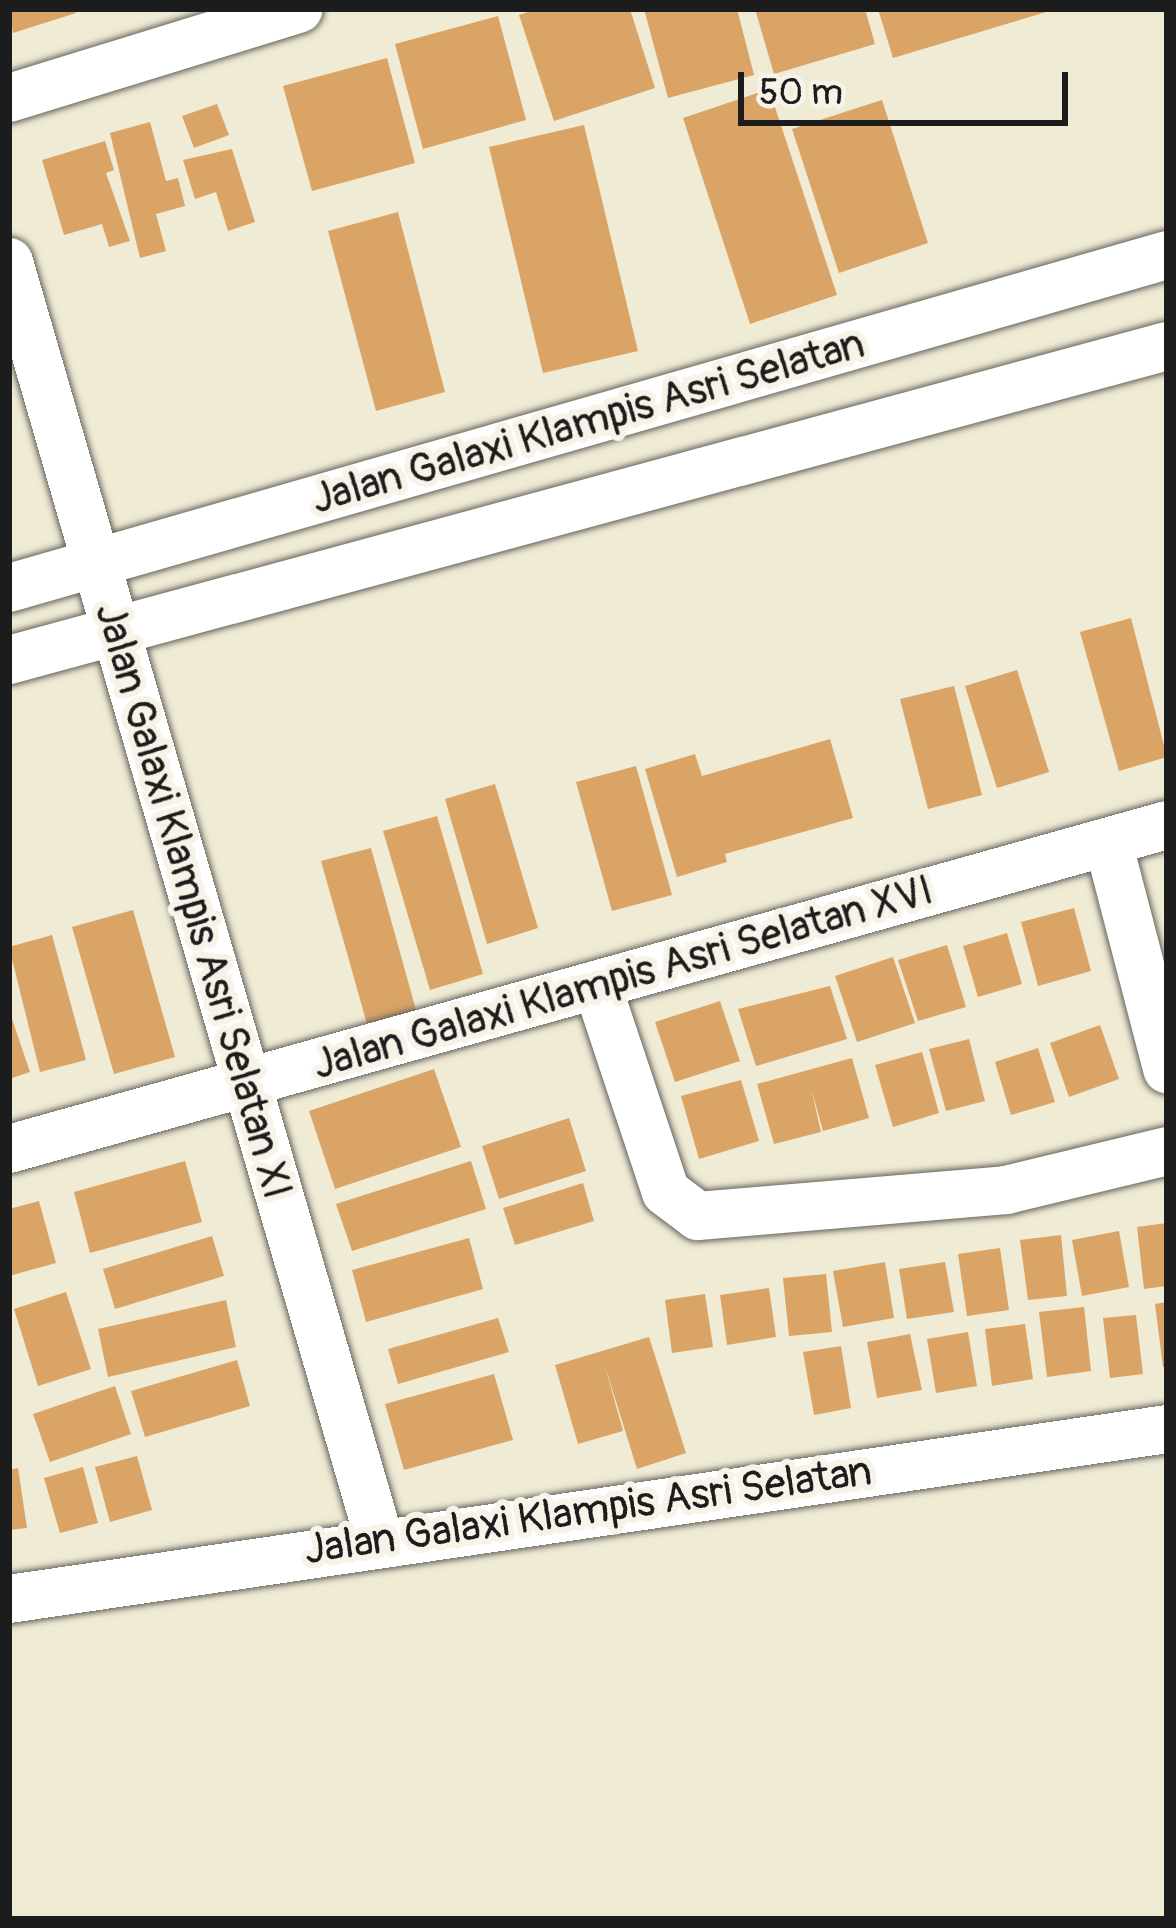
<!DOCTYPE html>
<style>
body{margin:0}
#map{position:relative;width:1176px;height:1928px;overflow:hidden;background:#f0ebd5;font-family:Pangolin,sans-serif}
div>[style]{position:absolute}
.building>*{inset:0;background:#d9a466}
.roads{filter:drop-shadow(0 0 3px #66645d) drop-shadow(0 0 3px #66645d)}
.minor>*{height:48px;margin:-24px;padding:0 24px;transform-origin:24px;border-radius:24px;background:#fff}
span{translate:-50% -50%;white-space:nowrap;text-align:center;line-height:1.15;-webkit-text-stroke:12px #f7f3e8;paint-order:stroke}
.street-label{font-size:42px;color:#1c1c1c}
.frame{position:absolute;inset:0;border:12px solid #1c1c1c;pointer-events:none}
.scale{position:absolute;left:738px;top:72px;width:330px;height:54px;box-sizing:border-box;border:6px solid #1c1c1c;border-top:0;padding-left:15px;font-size:36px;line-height:42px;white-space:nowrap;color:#1c1c1c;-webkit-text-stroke:9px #f7f3e8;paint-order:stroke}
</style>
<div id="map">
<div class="building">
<i style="clip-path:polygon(9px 9px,75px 9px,76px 13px,13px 33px)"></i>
<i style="clip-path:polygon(537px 9px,630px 9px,655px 88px,554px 121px,519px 15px)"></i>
<i style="clip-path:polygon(644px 9px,737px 9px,754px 75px,668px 98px)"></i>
<i style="clip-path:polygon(755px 9px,865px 9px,875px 44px,774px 74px)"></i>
<i style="clip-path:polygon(878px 9px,1053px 9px,1053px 10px,893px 58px)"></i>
<i style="clip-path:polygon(498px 16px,526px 120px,423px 149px,395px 44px)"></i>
<i style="clip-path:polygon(387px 58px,415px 163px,312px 191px,283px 86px)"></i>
<i style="clip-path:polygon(769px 89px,837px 295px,750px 324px,683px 118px)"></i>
<i style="clip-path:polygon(882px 100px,928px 243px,839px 273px,792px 129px)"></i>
<i style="clip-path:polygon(217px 104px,229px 135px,194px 148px,182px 116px)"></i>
<i style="clip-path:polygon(150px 122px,166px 181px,178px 178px,185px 206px,156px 214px,166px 251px,140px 258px,110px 133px)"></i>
<i style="clip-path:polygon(584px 125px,638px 351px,543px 373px,489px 147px)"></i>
<i style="clip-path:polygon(105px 141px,114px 170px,106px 173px,130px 241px,109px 247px,102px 224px,64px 235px,42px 160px)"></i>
<i style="clip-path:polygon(232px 149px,255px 222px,228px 231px,216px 192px,195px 199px,183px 160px)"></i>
<i style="clip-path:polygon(398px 212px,445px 392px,376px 411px,328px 231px)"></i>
<i style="clip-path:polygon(1131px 618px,1167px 757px,1119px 771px,1080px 632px)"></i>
<i style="clip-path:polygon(1017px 670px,1049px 772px,997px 788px,965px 686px)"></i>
<i style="clip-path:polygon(954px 686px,982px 795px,928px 809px,900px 699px)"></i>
<i style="clip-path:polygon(830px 739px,853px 818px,725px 854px,727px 862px,677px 877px,645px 769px,695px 754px,702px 776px)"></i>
<i style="clip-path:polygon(636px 766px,672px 895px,612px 911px,576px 782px)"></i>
<i style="clip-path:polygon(495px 784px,538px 928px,487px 944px,445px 799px)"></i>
<i style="clip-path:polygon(437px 816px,483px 974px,430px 990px,383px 831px)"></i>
<i style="clip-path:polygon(371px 848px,416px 1010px,367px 1024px,321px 861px)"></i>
<i style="clip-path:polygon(1074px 908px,1091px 971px,1038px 986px,1021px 922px)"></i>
<i style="clip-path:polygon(133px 910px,175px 1057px,114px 1074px,72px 927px)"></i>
<i style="clip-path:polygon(1007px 933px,1022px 984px,978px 997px,963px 946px)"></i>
<i style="clip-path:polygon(52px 935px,86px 1060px,40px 1072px,9px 947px)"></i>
<i style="clip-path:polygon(947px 945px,966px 1007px,918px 1021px,898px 960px)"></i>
<i style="clip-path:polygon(893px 957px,915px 1023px,857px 1042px,835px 976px)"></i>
<i style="clip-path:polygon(830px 986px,847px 1039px,756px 1066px,738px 1009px)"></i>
<i style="clip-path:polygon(720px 1001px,740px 1061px,675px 1082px,655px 1022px)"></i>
<i style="clip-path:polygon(9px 1010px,30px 1072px,9px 1079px)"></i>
<i style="clip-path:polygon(1100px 1025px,1119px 1079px,1069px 1097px,1050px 1043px)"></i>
<i style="clip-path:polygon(969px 1039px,985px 1101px,946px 1111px,929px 1049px)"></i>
<i style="clip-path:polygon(1038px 1048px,1055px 1102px,1011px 1115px,995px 1062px)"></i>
<i style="clip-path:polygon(922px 1052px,939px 1113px,893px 1127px,875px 1065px)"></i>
<i style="clip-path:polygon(852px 1058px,869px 1118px,823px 1131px,811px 1088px,821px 1132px,774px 1144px,757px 1084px)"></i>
<i style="clip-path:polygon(434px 1069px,461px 1147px,335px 1189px,309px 1111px)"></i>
<i style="clip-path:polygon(741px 1080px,759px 1141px,699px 1159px,681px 1096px)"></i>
<i style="clip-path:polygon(569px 1118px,586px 1171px,499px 1199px,482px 1146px)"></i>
<i style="clip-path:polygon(185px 1161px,202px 1222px,90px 1253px,74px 1192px)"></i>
<i style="clip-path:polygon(471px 1161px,486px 1209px,352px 1251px,336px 1204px)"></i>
<i style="clip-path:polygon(583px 1183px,594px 1221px,515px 1245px,503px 1208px)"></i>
<i style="clip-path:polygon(39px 1201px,56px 1263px,9px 1276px,9px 1209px)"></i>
<i style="clip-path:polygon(1167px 1223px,1167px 1286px,1144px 1289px,1137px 1227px)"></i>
<i style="clip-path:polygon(1119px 1231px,1129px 1287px,1082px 1296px,1072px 1240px)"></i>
<i style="clip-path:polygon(1061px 1235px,1067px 1296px,1028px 1300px,1020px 1240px)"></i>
<i style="clip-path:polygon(212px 1236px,224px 1276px,115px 1309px,103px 1269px)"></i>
<i style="clip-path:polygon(469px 1238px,483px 1289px,366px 1322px,352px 1270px)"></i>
<i style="clip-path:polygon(1000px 1248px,1009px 1310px,967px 1316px,958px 1254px)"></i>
<i style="clip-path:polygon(885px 1262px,894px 1318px,843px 1327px,833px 1271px)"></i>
<i style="clip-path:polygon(945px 1262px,954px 1312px,907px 1319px,899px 1269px)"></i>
<i style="clip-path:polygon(826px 1274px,832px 1332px,789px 1336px,783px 1278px)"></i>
<i style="clip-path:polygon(769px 1288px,776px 1337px,727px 1345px,720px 1295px)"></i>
<i style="clip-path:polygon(66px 1292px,91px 1369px,38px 1386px,14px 1309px)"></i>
<i style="clip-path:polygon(705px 1294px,713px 1347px,672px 1353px,665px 1300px)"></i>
<i style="clip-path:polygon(226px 1300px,236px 1347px,108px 1377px,98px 1329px)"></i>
<i style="clip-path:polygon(1167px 1302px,1167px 1367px,1163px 1367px,1155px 1304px)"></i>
<i style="clip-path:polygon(1084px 1307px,1091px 1371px,1047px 1377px,1039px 1312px)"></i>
<i style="clip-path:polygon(1136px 1315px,1143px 1374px,1110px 1378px,1103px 1318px)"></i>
<i style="clip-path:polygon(498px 1318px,509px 1352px,398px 1384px,388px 1349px)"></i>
<i style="clip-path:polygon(1025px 1324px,1033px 1379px,992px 1386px,985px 1329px)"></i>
<i style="clip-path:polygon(968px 1332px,977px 1386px,936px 1393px,927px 1339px)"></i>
<i style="clip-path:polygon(910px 1334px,922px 1390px,877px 1398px,867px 1342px)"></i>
<i style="clip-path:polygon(649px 1337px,686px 1453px,637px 1469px,605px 1366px,623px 1431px,578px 1444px,555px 1365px)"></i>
<i style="clip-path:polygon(841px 1346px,851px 1408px,814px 1415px,803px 1352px)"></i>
<i style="clip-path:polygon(237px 1360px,250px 1406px,145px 1437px,131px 1391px)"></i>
<i style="clip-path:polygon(494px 1374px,513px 1440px,404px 1470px,385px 1404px)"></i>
<i style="clip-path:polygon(115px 1386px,131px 1434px,50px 1462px,33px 1414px)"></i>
<i style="clip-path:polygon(137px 1456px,152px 1510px,110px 1522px,95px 1467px)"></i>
<i style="clip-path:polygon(83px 1467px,98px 1523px,60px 1533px,44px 1478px)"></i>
<i style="clip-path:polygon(18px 1468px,27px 1528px,9px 1530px,9px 1470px)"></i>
</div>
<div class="roads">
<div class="minor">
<i style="left:9px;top:98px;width:303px;rotate:-17.1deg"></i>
<i style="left:9px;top:262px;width:1330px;rotate:73.84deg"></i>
<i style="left:9px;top:588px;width:1205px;rotate:-16.04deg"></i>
<i style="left:9px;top:660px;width:1200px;rotate:-15.17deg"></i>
<i style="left:1108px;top:842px;width:235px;rotate:75.4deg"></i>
<i style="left:597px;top:985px;width:218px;rotate:71.6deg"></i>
<i style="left:666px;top:1192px;width:40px;rotate:37deg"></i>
<i style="left:698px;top:1216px;width:309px;rotate:-4.8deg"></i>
<i style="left:1006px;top:1190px;width:166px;rotate:-13.6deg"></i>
<i style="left:9px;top:1149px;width:1202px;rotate:-15.63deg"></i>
<i style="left:9px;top:1599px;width:1170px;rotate:-8.35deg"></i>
</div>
</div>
<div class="street-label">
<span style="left:588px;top:422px;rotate:-16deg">Jalan Galaxi Klampis Asri Selatan</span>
<span style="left:193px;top:901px;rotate:74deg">Jalan Galaxi Klampis Asri Selatan XI</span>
<span style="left:623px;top:978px;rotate:-16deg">Jalan Galaxi Klampis Asri Selatan XVI</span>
<span style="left:588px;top:1511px;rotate:-8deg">Jalan Galaxi Klampis Asri Selatan</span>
</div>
<div class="frame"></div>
<div class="scale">50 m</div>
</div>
